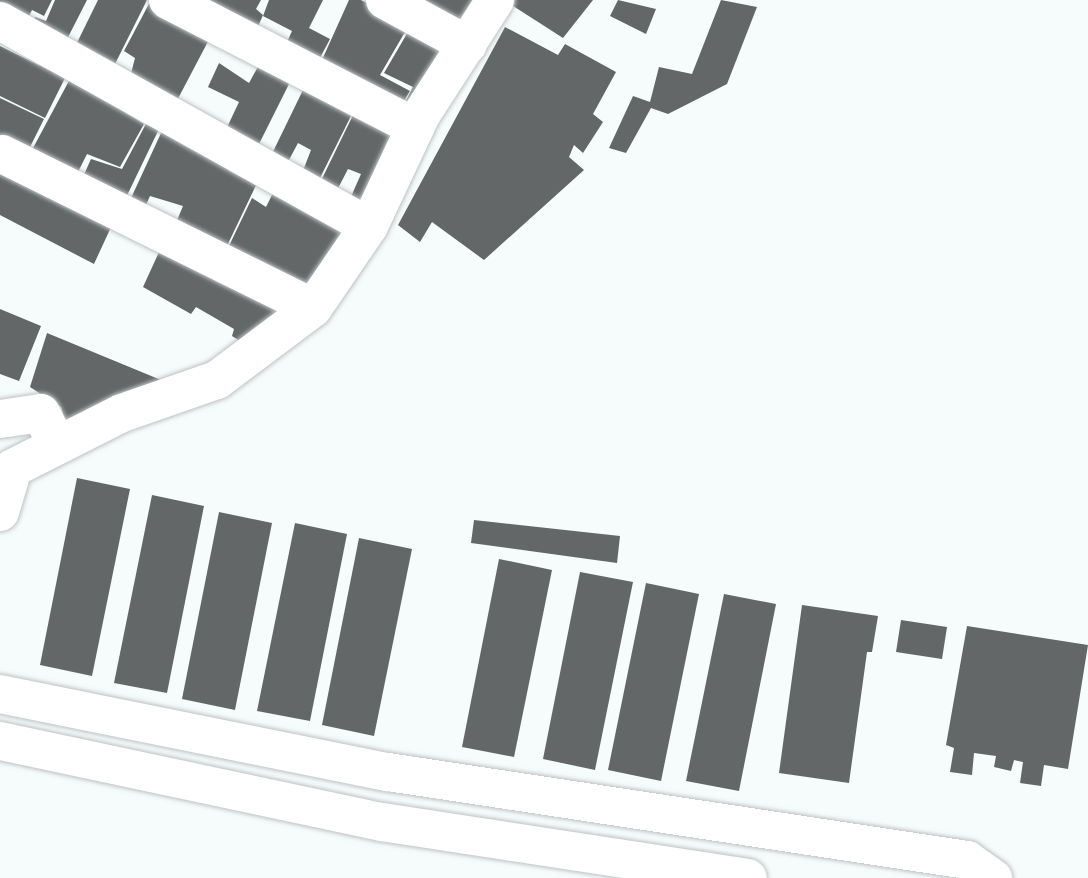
<!DOCTYPE html>
<style>
body{margin:0}
#map{position:relative;width:1088px;height:878px;overflow:hidden;background:#f6fbfb;font-family:"DejaVu Sans",sans-serif}
div>[style]{position:absolute}
.building>*{inset:0;background:#636768}
.roads{filter:drop-shadow(0 0 2px #bdc2c2) drop-shadow(0 0 2px #bdc2c2)}
.minor>*{height:38px;margin:-19px;padding:0 19px;transform-origin:19px;border-radius:19px;background:#fff}
.major>*{height:38px;margin:-19px;padding:0 19px;transform-origin:19px;border-radius:19px;background:#fff}
span{translate:-50% -50%;white-space:nowrap;text-align:center;line-height:1.15;-webkit-text-stroke:7px #fff;paint-order:stroke}
</style>
<div id="map">
<div class="building">
<i style="clip-path:polygon(0 0,52px 0,44px 16px,32px 10px,23px 27px,0 15px)"></i>
<i style="clip-path:polygon(55px 0,87px 0,62px 49px,30px 33px,35px 17px,46px 21px)"></i>
<i style="clip-path:polygon(98px 0,147px 0,109px 76px,71px 55px)"></i>
<i style="clip-path:polygon(151px 0,213px 32px,172px 110px,128px 85px,135px 58px,124px 51px)"></i>
<i style="clip-path:polygon(194px 0,261px 0,256px 9px,263px 15px,253px 38px)"></i>
<i style="clip-path:polygon(269px 0,323px 0,309px 28px,330px 39px,313px 71px,282px 53px,292px 31px,263px 16px)"></i>
<i style="clip-path:polygon(349px 0,361px 0,409px 25px,380px 75px,410px 91px,396px 114px,317px 71px)"></i>
<i style="clip-path:polygon(397px 0,485px 0,465px 37px)"></i>
<i style="clip-path:polygon(512px 0,593px 0,563px 38px,510px 4px)"></i>
<i style="clip-path:polygon(618px 0,656px 9px,646px 34px,610px 16px)"></i>
<i style="clip-path:polygon(721px 0,757px 7px,727px 84px,668px 114px,651px 108px,626px 153px,609px 148px,633px 96px,650px 102px,659px 67px,692px 74px)"></i>
<i style="clip-path:polygon(412px 25px,456px 47px,399px 114px,413px 87px,384px 73px)"></i>
<i style="clip-path:polygon(505px 27px,558px 55px,565px 44px,616px 72px,593px 114px,603px 122px,583px 153px,574px 145px,569px 157px,584px 170px,484px 260px,432px 222px,420px 242px,398px 225px)"></i>
<i style="clip-path:polygon(0 46px,65px 78px,45px 118px,0 96px)"></i>
<i style="clip-path:polygon(219px 63px,249px 83px,260px 63px,291px 80px,254px 154px,222px 138px,239px 102px,208px 87px)"></i>
<i style="clip-path:polygon(70px 79px,144px 124px,120px 167px,87px 154px,68px 192px,118px 212px,94px 264px,0 215px,0 153px,25px 163px)"></i>
<i style="clip-path:polygon(303px 90px,351px 116px,315px 188px,299px 181px,311px 150px,298px 143px,282px 173px,267px 164px)"></i>
<i style="clip-path:polygon(0 98px,44px 119px,27px 153px,0 140px)"></i>
<i style="clip-path:polygon(356px 109px,406px 137px,368px 219px,346px 208px,361px 174px,348px 169px,332px 200px,316px 191px)"></i>
<i style="clip-path:polygon(147px 122px,159px 129px,121px 208px,78px 188px,91px 159px,122px 169px)"></i>
<i style="clip-path:polygon(162px 131px,260px 177px,226px 248px,173px 230px,183px 206px,150px 196px,141px 216px,126px 209px)"></i>
<i style="clip-path:polygon(276px 187px,354px 233px,320px 288px,204px 253px,227px 250px,252px 198px,266px 207px)"></i>
<i style="clip-path:polygon(165px 239px,295px 305px,253px 349px,232px 336px,234px 329px,196px 307px,191px 314px,143px 287px)"></i>
<i style="clip-path:polygon(0 309px,41px 326px,19px 381px,0 374px)"></i>
<i style="clip-path:polygon(47px 333px,161px 380px,68px 431px,61px 407px,30px 387px)"></i>
<i style="clip-path:polygon(77px 478px,130px 489px,92px 676px,40px 665px)"></i>
<i style="clip-path:polygon(152px 495px,204px 506px,167px 693px,114px 683px)"></i>
<i style="clip-path:polygon(219px 512px,272px 523px,235px 710px,182px 699px)"></i>
<i style="clip-path:polygon(474px 520px,620px 536px,617px 563px,471px 543px)"></i>
<i style="clip-path:polygon(295px 523px,347px 534px,310px 721px,257px 711px)"></i>
<i style="clip-path:polygon(359px 538px,412px 549px,374px 736px,322px 725px)"></i>
<i style="clip-path:polygon(499px 559px,552px 570px,514px 757px,462px 747px)"></i>
<i style="clip-path:polygon(580px 572px,633px 582px,595px 770px,543px 759px)"></i>
<i style="clip-path:polygon(646px 583px,699px 594px,661px 781px,608px 770px)"></i>
<i style="clip-path:polygon(724px 594px,776px 604px,739px 791px,686px 781px)"></i>
<i style="clip-path:polygon(802px 605px,878px 616px,872px 652px,867px 652px,849px 783px,779px 773px)"></i>
<i style="clip-path:polygon(901px 620px,947px 627px,942px 659px,896px 652px)"></i>
<i style="clip-path:polygon(967px 626px,1088px 645px,1068px 769px,1044px 765px,1041px 786px,1020px 783px,1023px 762px,1014px 760px,1011px 771px,994px 767px,996px 756px,974px 753px,972px 775px,950px 772px,954px 748px,946px 745px)"></i>
</div>
<div class="roads">
<div class="minor">
<i style="left:168px;top:0;width:278px;rotate:27.2deg"></i>
<i style="left:385px;top:0;width:94px;rotate:28.5deg"></i>
<i style="left:0;top:21px;width:422px;rotate:29.1deg"></i>
<i style="left:2px;top:154px;width:347px;rotate:26.3deg"></i>
<i style="left:0;top:419px;width:41px;rotate:-8.3deg"></i>
<i style="left:41px;top:413px;width:36px;rotate:63deg"></i>
<i style="left:0;top:512px;width:46px;rotate:-73.5deg"></i>
<i style="left:13px;top:468px;width:122px;rotate:-26.8deg"></i>
<i style="left:122px;top:413px;width:101px;rotate:-19.2deg"></i>
<i style="left:217px;top:380px;width:120px;rotate:-36.9deg"></i>
<i style="left:313px;top:308px;width:99px;rotate:-55.7deg"></i>
<i style="left:369px;top:226px;width:123px;rotate:-64.9deg"></i>
<i style="left:421px;top:115px;width:137px;rotate:-57.2deg"></i>
</div>
<div class="major">
<i style="left:0;top:694px;width:396px;rotate:11.4deg"></i>
<i style="left:388px;top:772px;width:586px;rotate:8.64deg"></i>
<i style="left:967px;top:860px;width:32px;rotate:35deg"></i>
<i style="left:0;top:741px;width:390px;rotate:12deg"></i>
<i style="left:382px;top:822px;width:370px;rotate:8.7deg"></i>
</div>
</div>
</div>
